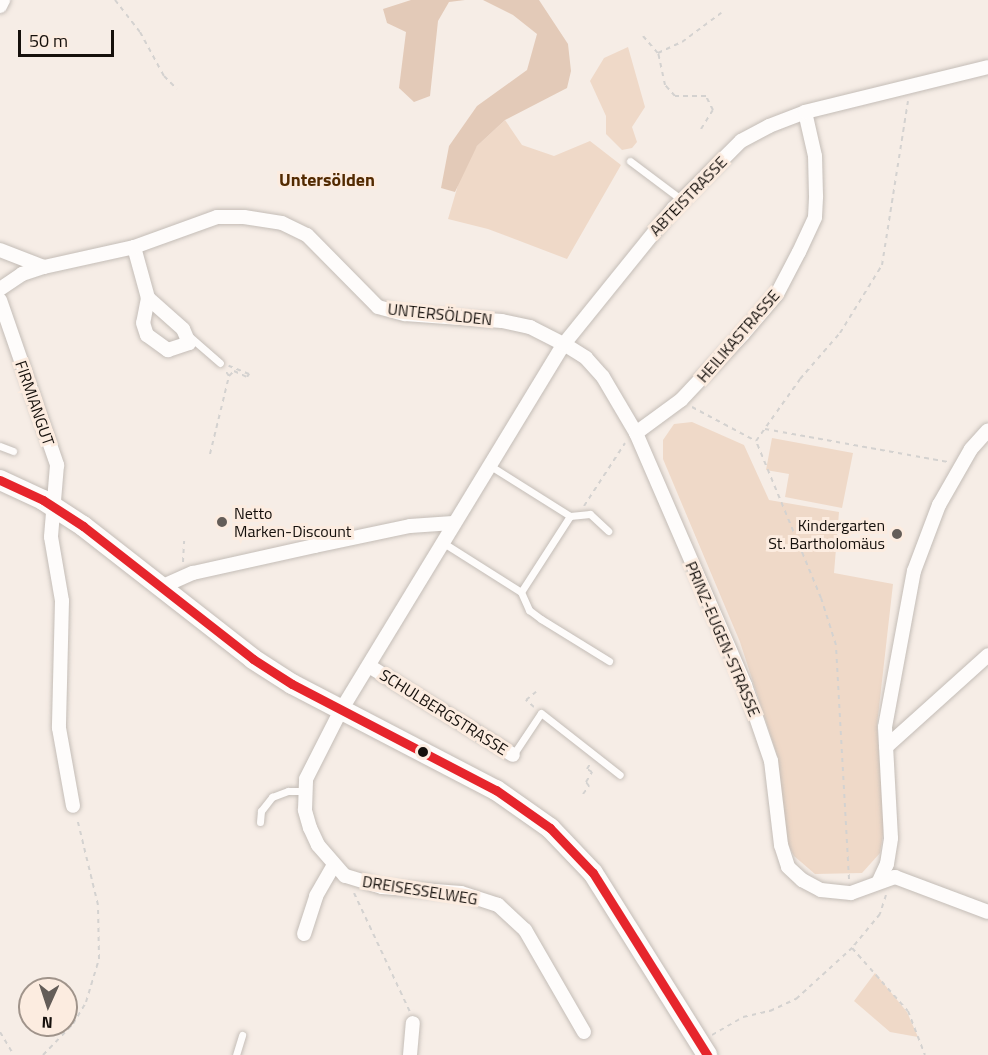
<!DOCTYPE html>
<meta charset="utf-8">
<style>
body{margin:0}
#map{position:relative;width:988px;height:1055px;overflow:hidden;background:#f6ede6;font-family:"Titillium Web",sans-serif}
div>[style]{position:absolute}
.green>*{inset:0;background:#efd9c8}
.forest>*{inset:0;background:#e3cab8}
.path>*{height:2px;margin-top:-1px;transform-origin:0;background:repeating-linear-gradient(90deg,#d4d2d0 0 4.5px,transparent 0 9px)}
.roads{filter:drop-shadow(0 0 2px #c4bdb7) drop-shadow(0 0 2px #c4bdb7)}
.lane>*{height:7px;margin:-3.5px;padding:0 3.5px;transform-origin:3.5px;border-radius:3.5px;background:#fefcfb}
.street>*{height:14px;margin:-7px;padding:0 7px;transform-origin:7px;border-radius:7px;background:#fefcfb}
.secondary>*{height:20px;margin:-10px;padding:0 10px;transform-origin:10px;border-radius:10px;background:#fefcfb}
.bus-1>*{height:9px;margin:-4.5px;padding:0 4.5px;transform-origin:4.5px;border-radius:4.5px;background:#e6252c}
.dots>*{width:16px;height:16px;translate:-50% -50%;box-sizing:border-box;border:3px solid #fcece0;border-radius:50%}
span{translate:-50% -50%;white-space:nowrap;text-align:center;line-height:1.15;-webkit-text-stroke:6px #fcece0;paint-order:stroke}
.street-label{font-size:16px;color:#15100c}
.poi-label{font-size:16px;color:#15100c}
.left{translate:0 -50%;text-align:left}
.right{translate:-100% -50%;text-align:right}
.neighbourhood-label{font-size:18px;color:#532a00;font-weight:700}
.north{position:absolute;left:18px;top:977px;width:60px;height:60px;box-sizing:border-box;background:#fcece0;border:2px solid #a0948b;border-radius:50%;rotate:183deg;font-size:16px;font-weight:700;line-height:24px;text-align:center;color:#15100c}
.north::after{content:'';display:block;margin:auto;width:21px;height:27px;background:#645d58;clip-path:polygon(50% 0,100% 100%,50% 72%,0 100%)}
.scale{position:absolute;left:18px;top:30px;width:96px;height:27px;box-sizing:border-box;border:3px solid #15100c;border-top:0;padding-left:8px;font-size:18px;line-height:21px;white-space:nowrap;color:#15100c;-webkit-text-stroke:4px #fcece0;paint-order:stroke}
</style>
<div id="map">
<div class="green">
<i style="clip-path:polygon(628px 47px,645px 107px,632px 127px,637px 142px,632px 148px,622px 150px,606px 134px,606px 116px,590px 81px,604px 58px)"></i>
<i style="clip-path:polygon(505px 120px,522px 145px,554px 156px,590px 141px,621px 165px,567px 259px,488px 229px,448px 219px,463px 168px,477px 146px)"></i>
<i style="clip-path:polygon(692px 422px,744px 445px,769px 500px,839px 512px,834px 573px,893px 584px,877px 725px,884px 828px,880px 853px,862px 873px,815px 874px,794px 856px,785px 839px,778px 758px,740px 642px,663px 459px,663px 440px,674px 424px)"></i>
<i style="clip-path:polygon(772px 438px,853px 453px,842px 508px,785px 497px,789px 474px,766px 470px)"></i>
<i style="clip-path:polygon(875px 973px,907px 1012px,918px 1037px,890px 1032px,854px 1001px)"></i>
</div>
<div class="forest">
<i style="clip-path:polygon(411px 0,465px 0,449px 2px,438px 21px,430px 96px,414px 102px,399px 88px,406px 32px,387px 23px,383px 9px)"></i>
<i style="clip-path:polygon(483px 0,539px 0,568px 44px,571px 71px,567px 88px,505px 120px,477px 146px,455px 192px,441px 188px,449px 146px,477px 106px,527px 70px,537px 34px,513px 15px)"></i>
</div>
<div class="path">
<i style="left:115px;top:0;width:41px;rotate:52deg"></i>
<i style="left:140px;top:32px;width:50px;rotate:61.4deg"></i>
<i style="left:164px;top:76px;width:18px;rotate:45deg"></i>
<i style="left:643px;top:36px;width:23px;rotate:49deg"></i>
<i style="left:701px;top:129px;width:22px;rotate:-58deg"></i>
<i style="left:713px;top:110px;width:16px;rotate:-117deg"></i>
<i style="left:706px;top:96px;width:31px;rotate:180deg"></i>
<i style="left:675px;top:96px;width:15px;rotate:-132deg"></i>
<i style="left:665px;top:85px;width:33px;rotate:-102deg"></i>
<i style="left:658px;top:53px;width:26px;rotate:-25deg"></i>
<i style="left:682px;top:42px;width:49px;rotate:-36.6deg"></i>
<i style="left:229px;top:376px;width:7px;rotate:-45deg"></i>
<i style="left:234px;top:371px;width:14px;rotate:25deg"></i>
<i style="left:247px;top:377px;width:4px;rotate:-56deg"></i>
<i style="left:249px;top:374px;width:22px;rotate:-158deg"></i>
<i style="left:692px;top:407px;width:72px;rotate:28deg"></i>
<i style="left:765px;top:429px;width:186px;rotate:10.2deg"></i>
<i style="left:210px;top:454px;width:80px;rotate:-76.3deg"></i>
<i style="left:229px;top:376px;width:7px;rotate:-124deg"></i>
<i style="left:584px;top:506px;width:75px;rotate:-56.9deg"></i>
<i style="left:183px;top:562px;width:21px;rotate:-87deg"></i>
<i style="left:534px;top:707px;width:11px;rotate:-139deg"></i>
<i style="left:526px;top:700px;width:13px;rotate:-39deg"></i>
<i style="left:583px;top:794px;width:10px;rotate:-53deg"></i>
<i style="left:589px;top:786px;width:5px;rotate:-127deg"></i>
<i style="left:586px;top:782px;width:12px;rotate:-59deg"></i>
<i style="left:592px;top:772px;width:6px;rotate:-149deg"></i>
<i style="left:587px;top:769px;width:6px;rotate:-59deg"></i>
<i style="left:849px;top:879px;width:234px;rotate:-93.2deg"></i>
<i style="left:836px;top:645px;width:49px;rotate:-107.7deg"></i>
<i style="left:821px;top:598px;width:170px;rotate:-112.5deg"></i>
<i style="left:756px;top:441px;width:76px;rotate:-54.6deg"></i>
<i style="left:800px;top:379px;width:61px;rotate:-49deg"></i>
<i style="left:840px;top:333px;width:80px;rotate:-58.3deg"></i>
<i style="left:882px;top:265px;width:166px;rotate:-81deg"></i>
<i style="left:354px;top:893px;width:132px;rotate:64.8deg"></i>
<i style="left:886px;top:895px;width:20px;rotate:108deg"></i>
<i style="left:880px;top:914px;width:44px;rotate:129.5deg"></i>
<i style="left:852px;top:948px;width:84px;rotate:48.4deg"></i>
<i style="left:908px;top:1011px;width:47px;rotate:68.9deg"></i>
<i style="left:0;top:1032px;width:27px;rotate:59deg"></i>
<i style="left:712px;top:1035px;width:36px;rotate:-30deg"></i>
<i style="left:743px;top:1017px;width:28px;rotate:-13deg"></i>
<i style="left:770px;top:1011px;width:29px;rotate:-25deg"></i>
<i style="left:796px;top:999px;width:76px;rotate:-42.3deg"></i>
<i style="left:43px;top:1055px;width:43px;rotate:-45.9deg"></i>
<i style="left:73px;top:1024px;width:26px;rotate:-59deg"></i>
<i style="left:86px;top:1002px;width:45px;rotate:-73.2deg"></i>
<i style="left:99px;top:959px;width:54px;rotate:-91.1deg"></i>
<i style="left:98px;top:905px;width:89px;rotate:-103.6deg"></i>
</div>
<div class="roads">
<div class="lane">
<i style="left:630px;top:161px;width:65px;rotate:36.9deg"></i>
<i style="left:189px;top:336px;width:41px;rotate:41.1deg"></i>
<i style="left:0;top:446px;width:14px;rotate:21deg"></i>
<i style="left:489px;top:465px;width:96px;rotate:32.2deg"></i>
<i style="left:570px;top:516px;width:90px;rotate:122.8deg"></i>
<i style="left:570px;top:516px;width:20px;rotate:-6deg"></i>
<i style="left:590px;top:514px;width:25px;rotate:43deg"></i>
<i style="left:442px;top:542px;width:93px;rotate:32.3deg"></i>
<i style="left:521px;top:592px;width:20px;rotate:66deg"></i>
<i style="left:529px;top:610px;width:15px;rotate:37deg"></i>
<i style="left:541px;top:619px;width:80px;rotate:31.7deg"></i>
<i style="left:513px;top:755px;width:50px;rotate:-56.3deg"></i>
<i style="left:541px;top:713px;width:100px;rotate:38.1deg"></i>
<i style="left:260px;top:822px;width:11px;rotate:-85deg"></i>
<i style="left:261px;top:811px;width:18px;rotate:-52deg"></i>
<i style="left:272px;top:797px;width:17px;rotate:-21deg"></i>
<i style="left:288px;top:791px;width:16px"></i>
<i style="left:236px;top:1055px;width:21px;rotate:-73deg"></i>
</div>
<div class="street">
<i style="left:0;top:6px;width:7px;rotate:-63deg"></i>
<i style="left:134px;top:247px;width:53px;rotate:74.6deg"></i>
<i style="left:148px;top:298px;width:25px;rotate:101deg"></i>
<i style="left:143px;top:323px;width:13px;rotate:72deg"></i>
<i style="left:147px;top:335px;width:26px;rotate:36deg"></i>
<i style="left:168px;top:350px;width:22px;rotate:-18deg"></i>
<i style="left:189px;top:343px;width:15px;rotate:-113deg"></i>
<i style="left:183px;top:329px;width:47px;rotate:-138.5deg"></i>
<i style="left:0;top:250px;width:47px;rotate:21.1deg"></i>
<i style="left:0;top:289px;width:27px;rotate:-34deg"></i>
<i style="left:22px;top:274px;width:23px;rotate:-18deg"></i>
<i style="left:44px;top:267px;width:92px;rotate:-12.5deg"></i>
<i style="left:134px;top:247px;width:88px;rotate:-19.9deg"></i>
<i style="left:217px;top:217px;width:27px"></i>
<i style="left:244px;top:217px;width:38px;rotate:9deg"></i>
<i style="left:282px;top:223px;width:28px;rotate:26deg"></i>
<i style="left:307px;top:235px;width:101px;rotate:45.4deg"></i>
<i style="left:378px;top:307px;width:28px;rotate:15deg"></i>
<i style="left:405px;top:314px;width:97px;rotate:4.1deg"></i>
<i style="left:502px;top:321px;width:29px;rotate:12deg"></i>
<i style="left:530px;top:327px;width:38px;rotate:27deg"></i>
<i style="left:564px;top:344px;width:26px;rotate:32deg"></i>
<i style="left:586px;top:358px;width:25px;rotate:48deg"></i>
<i style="left:603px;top:377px;width:65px;rotate:59.5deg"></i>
<i style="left:636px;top:433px;width:275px;rotate:66.6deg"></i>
<i style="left:745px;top:685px;width:80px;rotate:71.1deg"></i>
<i style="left:771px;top:761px;width:85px;rotate:83.2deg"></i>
<i style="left:781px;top:845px;width:23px;rotate:72deg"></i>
<i style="left:788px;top:867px;width:19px;rotate:43deg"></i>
<i style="left:802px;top:880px;width:21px;rotate:28deg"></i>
<i style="left:821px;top:890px;width:30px;rotate:6deg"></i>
<i style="left:851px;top:893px;width:47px;rotate:-20deg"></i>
<i style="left:895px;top:877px;width:99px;rotate:20.6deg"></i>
<i style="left:0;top:300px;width:175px;rotate:70.9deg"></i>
<i style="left:57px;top:465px;width:72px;rotate:94.8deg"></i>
<i style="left:51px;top:537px;width:65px;rotate:80.2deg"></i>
<i style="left:62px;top:601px;width:127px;rotate:91.4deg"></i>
<i style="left:59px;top:728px;width:79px;rotate:79.8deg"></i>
<i style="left:636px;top:433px;width:56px;rotate:-36.3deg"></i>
<i style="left:681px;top:400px;width:91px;rotate:-46.8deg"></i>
<i style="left:743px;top:334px;width:52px;rotate:-49.6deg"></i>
<i style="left:777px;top:294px;width:47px;rotate:-62.4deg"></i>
<i style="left:799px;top:252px;width:38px;rotate:-65deg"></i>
<i style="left:815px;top:217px;width:21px;rotate:-87deg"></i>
<i style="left:816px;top:196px;width:40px;rotate:-91.4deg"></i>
<i style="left:815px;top:156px;width:45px;rotate:-102.8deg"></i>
<i style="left:161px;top:587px;width:35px;rotate:-24deg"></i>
<i style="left:193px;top:573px;width:125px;rotate:-12.5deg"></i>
<i style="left:315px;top:546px;width:97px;rotate:-11.9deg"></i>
<i style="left:410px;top:526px;width:43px;rotate:-4deg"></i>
<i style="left:369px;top:666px;width:169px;rotate:31.7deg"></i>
<i style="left:886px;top:747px;width:137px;rotate:-42deg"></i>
<i style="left:879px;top:881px;width:19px;rotate:-65deg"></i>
<i style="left:887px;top:864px;width:26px;rotate:-81deg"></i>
<i style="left:891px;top:838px;width:111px;rotate:-93.1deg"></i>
<i style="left:885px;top:727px;width:159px;rotate:-79.5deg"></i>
<i style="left:914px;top:571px;width:71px;rotate:-69.3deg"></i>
<i style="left:939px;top:505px;width:64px;rotate:-60.3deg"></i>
<i style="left:971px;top:449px;width:25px;rotate:-48deg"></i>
<i style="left:304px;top:934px;width:40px;rotate:-72deg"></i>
<i style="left:316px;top:896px;width:36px;rotate:-60deg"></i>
<i style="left:584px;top:1032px;width:118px;rotate:-120deg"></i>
<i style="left:525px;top:930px;width:37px;rotate:-137deg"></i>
<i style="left:498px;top:905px;width:39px;rotate:-162deg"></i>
<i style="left:461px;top:893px;width:79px;rotate:-175.7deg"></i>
<i style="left:382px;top:887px;width:39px;rotate:-163deg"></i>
<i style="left:345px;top:876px;width:41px;rotate:-131.1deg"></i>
<i style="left:318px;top:845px;width:19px;rotate:-115deg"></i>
<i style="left:310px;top:828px;width:19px;rotate:-106deg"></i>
<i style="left:305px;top:810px;width:31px;rotate:-88deg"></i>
<i style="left:306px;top:779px;width:75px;rotate:-63.1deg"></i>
<i style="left:340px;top:712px;width:431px;rotate:-58.7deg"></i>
<i style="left:564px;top:344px;width:174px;rotate:-51.1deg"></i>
<i style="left:673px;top:209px;width:96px;rotate:-45deg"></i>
<i style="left:741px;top:141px;width:32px;rotate:-28deg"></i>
<i style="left:769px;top:126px;width:39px;rotate:-21deg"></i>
<i style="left:805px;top:112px;width:188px;rotate:-13.8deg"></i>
<i style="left:410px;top:1055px;width:32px;rotate:-85deg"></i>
</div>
<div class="secondary">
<i style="left:0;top:480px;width:47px;rotate:24.9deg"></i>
<i style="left:43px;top:500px;width:48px;rotate:33deg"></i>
<i style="left:83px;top:526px;width:216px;rotate:38deg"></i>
<i style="left:253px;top:659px;width:46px;rotate:32.7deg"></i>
<i style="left:292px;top:684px;width:230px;rotate:27.5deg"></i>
<i style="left:496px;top:790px;width:66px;rotate:35.1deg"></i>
<i style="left:550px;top:828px;width:62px;rotate:46.3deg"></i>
<i style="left:593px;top:873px;width:215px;rotate:57.9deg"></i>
</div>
</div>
<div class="bus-1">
<i style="left:0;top:480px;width:47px;rotate:24.9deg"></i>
<i style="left:43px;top:500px;width:48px;rotate:33deg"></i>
<i style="left:83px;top:526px;width:216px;rotate:38deg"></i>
<i style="left:253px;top:659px;width:46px;rotate:32.7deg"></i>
<i style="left:292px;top:684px;width:230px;rotate:27.5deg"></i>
<i style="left:496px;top:790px;width:66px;rotate:35.1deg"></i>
<i style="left:550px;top:828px;width:62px;rotate:46.3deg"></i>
<i style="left:593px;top:873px;width:215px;rotate:57.9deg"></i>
</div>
<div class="dots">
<i style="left:222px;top:522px;background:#645d58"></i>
<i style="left:897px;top:534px;background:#645d58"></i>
<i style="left:423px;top:752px;background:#15100c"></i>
</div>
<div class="street-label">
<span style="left:688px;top:196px;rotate:-46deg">ABTEISTRASSE</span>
<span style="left:440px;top:314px;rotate:6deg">UNTERSÖLDEN</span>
<span style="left:738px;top:336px;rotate:-49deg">HEILIKASTRASSE</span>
<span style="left:35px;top:403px;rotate:71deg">FIRMIANGUT</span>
<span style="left:723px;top:639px;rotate:67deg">PRINZ-EUGEN-STRASSE</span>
<span style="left:444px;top:712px;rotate:32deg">SCHULBERGSTRASSE</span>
<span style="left:420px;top:890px;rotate:9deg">DREISESSELWEG</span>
</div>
<div class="poi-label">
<span class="left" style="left:234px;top:522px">Netto<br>Marken-Discount</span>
<span class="right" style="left:885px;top:534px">Kindergarten<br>St. Bartholomäus</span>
</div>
<div class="neighbourhood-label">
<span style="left:327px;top:180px">Untersölden</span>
</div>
<div class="north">N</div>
<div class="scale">50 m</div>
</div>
